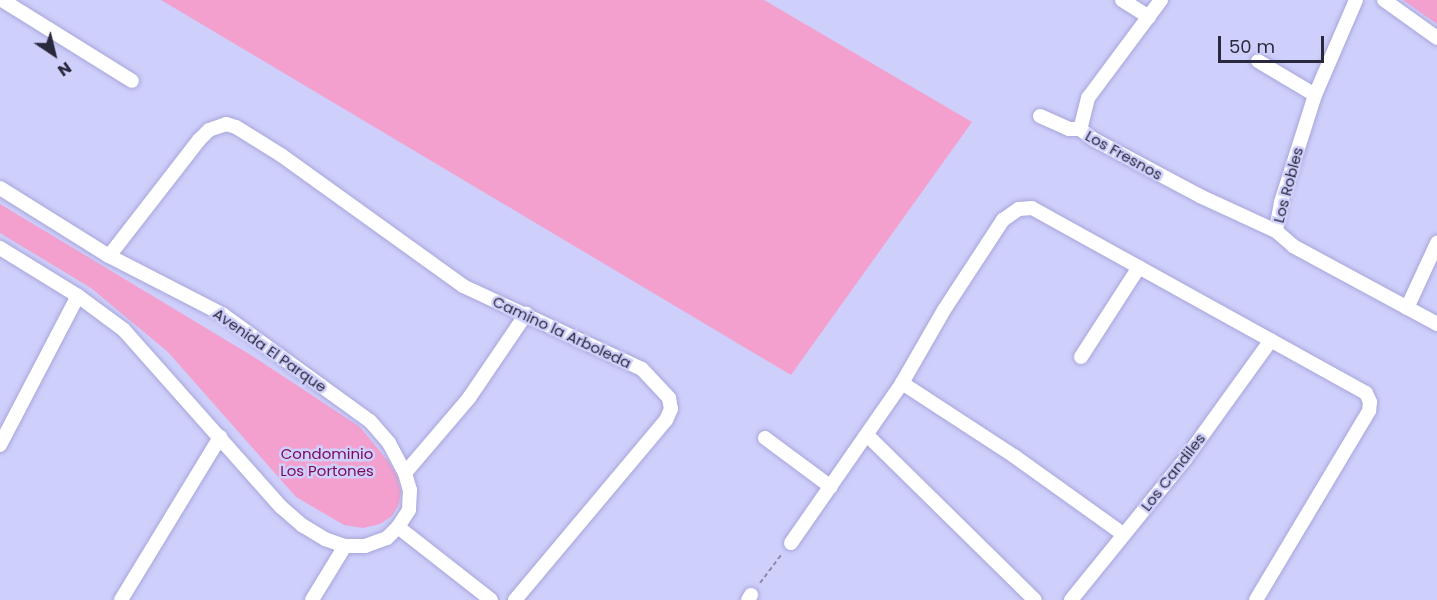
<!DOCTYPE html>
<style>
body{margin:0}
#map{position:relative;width:1437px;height:600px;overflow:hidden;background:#cfcffb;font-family:Poppins,sans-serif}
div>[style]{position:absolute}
.green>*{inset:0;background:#f3a0ce}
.path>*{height:2px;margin-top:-1px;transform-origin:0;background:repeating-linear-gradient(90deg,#8988aa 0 4.5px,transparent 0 7.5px)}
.roads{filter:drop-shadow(0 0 2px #a7a6da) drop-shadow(0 0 2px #a7a6da)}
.minor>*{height:14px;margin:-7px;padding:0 7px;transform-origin:7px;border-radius:7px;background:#fff}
span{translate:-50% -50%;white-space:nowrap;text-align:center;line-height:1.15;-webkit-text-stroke:5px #cfcffb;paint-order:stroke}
.street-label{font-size:15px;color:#29283d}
.park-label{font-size:15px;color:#7d0759}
.north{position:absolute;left:24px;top:24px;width:60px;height:60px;-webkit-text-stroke:4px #cfcffb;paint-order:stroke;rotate:145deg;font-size:16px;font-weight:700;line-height:24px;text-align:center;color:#29283d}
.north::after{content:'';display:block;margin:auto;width:21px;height:27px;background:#29283d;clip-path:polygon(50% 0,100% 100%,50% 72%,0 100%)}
.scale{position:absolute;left:1218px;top:36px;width:106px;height:27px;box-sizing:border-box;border:3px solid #29283d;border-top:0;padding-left:8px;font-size:18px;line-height:21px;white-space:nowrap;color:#29283d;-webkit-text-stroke:4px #cfcffb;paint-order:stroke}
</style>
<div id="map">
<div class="green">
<i style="clip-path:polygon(161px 0,764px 0,972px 122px,791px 375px)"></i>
<i style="clip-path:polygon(1403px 0,1437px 0,1437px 24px)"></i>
<i style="clip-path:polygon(0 204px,254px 357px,360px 427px,388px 461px,397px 476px,401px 492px,399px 504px,392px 516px,380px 524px,363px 528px,344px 525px,296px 497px,168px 352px,91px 288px,0 233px)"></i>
</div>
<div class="path">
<i style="left:760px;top:583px;width:36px;rotate:-53deg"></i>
</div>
<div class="roads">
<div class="minor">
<i style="left:2px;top:0;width:153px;rotate:31.9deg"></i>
<i style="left:1122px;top:0;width:32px;rotate:32deg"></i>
<i style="left:1161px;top:0;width:122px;rotate:126.7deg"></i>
<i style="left:1088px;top:98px;width:32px;rotate:104deg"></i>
<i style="left:1080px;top:129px;width:16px;rotate:38deg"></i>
<i style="left:1093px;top:139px;width:121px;rotate:28deg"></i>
<i style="left:1200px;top:196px;width:84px;rotate:24.7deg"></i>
<i style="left:1356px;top:0;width:103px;rotate:113.3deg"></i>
<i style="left:1315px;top:95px;width:112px;rotate:107.6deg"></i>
<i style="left:1281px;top:202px;width:29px;rotate:100deg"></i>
<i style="left:1276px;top:231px;width:23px;rotate:41deg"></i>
<i style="left:1293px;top:246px;width:164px;rotate:28.4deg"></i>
<i style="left:1384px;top:0;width:65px;rotate:35.6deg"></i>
<i style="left:1258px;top:61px;width:66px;rotate:30.8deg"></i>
<i style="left:1040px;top:116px;width:32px;rotate:24deg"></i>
<i style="left:1069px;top:129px;width:11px"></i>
<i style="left:0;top:188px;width:128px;rotate:32deg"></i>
<i style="left:109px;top:256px;width:127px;rotate:27.2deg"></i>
<i style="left:222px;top:314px;width:183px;rotate:35.9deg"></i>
<i style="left:370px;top:421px;width:29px;rotate:49deg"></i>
<i style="left:389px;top:443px;width:34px;rotate:62deg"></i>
<i style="left:405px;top:473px;width:18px;rotate:74deg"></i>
<i style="left:410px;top:490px;width:20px;rotate:93deg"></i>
<i style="left:409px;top:510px;width:20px;rotate:123deg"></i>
<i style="left:398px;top:527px;width:16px;rotate:135deg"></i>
<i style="left:387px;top:538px;width:23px;rotate:160deg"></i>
<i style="left:365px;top:546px;width:20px;rotate:180deg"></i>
<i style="left:345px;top:546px;width:21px;rotate:-161deg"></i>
<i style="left:325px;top:539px;width:26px;rotate:-149deg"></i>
<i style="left:303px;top:526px;width:29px;rotate:-139deg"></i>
<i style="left:281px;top:507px;width:237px;rotate:-131.6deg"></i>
<i style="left:124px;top:330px;width:57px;rotate:-143.5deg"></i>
<i style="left:78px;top:296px;width:92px;rotate:-148.4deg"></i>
<i style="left:109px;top:256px;width:147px;rotate:-52.2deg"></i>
<i style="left:199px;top:140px;width:14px;rotate:-45deg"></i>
<i style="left:209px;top:130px;width:18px;rotate:-19deg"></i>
<i style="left:226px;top:124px;width:10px;rotate:17deg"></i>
<i style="left:236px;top:127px;width:53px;rotate:31.9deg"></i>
<i style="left:281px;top:155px;width:224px;rotate:35.7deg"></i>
<i style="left:463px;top:286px;width:197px;rotate:24.9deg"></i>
<i style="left:642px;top:369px;width:40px;rotate:47deg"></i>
<i style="left:669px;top:398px;width:11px;rotate:80deg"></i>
<i style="left:671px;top:409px;width:12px;rotate:114deg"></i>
<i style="left:666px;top:420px;width:235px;rotate:130deg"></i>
<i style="left:1407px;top:308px;width:72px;rotate:-65.2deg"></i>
<i style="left:1081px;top:357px;width:107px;rotate:-57.2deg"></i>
<i style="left:902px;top:383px;width:134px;rotate:33.1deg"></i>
<i style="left:1014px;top:456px;width:134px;rotate:35.6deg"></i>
<i style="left:867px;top:435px;width:235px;rotate:44.5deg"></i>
<i style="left:765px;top:438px;width:82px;rotate:36.6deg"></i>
<i style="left:0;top:445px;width:168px;rotate:-62.4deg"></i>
<i style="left:405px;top:473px;width:99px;rotate:-49.5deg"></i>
<i style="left:469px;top:398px;width:102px;rotate:-55.8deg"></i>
<i style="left:398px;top:527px;width:118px;rotate:38.1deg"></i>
<i style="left:791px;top:543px;width:195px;rotate:-55.2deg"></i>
<i style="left:902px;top:383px;width:84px;rotate:-60.1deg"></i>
<i style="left:944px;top:310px;width:108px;rotate:-56.8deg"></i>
<i style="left:1003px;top:220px;width:19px;rotate:-35deg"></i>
<i style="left:1019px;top:209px;width:13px;rotate:-4deg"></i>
<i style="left:1032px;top:208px;width:382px;rotate:29deg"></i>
<i style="left:1366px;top:393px;width:10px;rotate:66deg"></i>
<i style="left:1370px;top:402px;width:9px;rotate:96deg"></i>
<i style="left:1369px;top:411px;width:220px;rotate:120.9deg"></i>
<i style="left:121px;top:600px;width:191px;rotate:-58.7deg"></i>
<i style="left:312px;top:600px;width:63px;rotate:-58.6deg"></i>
<i style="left:748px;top:600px;width:6px;rotate:-59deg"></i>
<i style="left:1071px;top:600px;width:183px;rotate:-51deg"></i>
<i style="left:1186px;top:458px;width:145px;rotate:-54.2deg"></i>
</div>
</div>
<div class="street-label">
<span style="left:1124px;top:155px;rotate:29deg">Los Fresnos</span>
<span style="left:1288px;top:185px;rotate:-75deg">Los Robles</span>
<span style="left:562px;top:332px;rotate:25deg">Camino la Arboleda</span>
<span style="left:270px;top:350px;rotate:35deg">Avenida El Parque</span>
<span style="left:1173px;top:472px;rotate:-52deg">Los Candiles</span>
</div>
<div class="park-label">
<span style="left:327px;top:462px">Condominio<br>Los Portones</span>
</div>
<div class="north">N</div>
<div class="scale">50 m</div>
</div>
